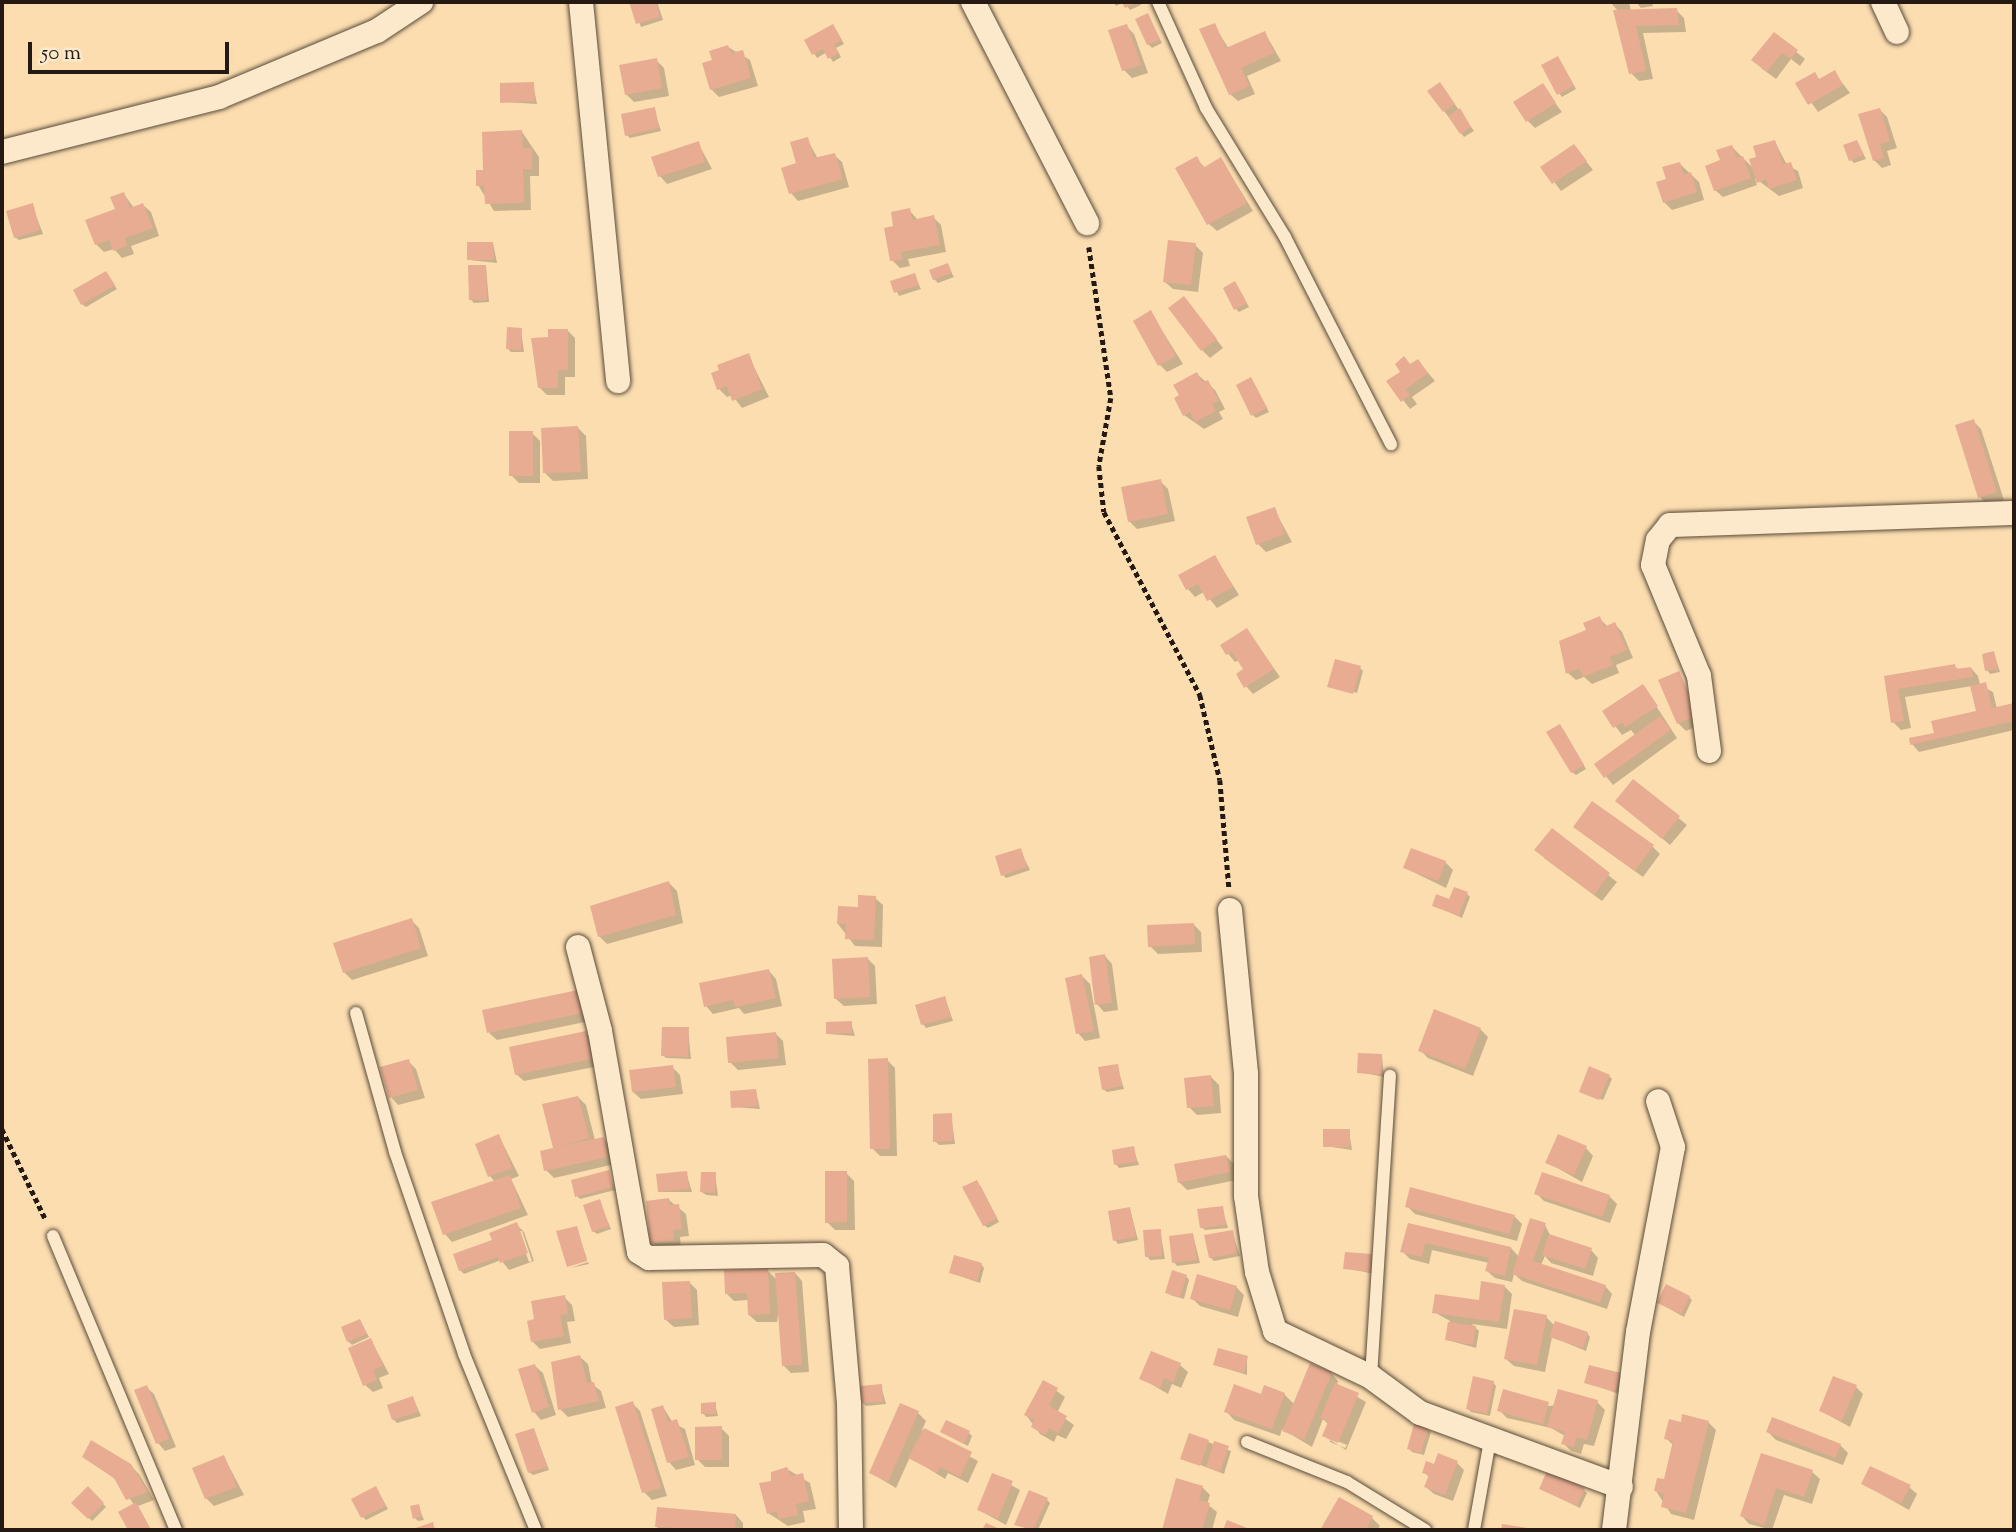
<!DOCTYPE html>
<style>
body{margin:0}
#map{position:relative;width:2016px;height:1532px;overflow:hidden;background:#fbddb0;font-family:"Sorts Mill Goudy",serif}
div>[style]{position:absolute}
.shadow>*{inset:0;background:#0003}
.building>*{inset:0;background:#e8ac92}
.path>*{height:4.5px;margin-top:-2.25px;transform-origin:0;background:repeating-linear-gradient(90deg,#251a13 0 5px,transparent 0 8.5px)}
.roads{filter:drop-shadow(0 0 2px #5a4b3a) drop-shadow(0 0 2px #5a4b3a)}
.service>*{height:12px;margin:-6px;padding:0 6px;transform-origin:6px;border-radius:6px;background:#fce9cc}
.minor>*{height:24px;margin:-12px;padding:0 12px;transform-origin:12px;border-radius:12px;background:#fce9cc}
span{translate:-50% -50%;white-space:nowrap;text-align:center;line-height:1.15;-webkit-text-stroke:5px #fce9cc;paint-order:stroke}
.frame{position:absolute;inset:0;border:4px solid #251a13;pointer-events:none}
.scale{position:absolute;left:28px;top:42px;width:201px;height:32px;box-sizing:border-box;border:4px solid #251a13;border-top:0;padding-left:9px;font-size:21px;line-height:24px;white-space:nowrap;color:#251a13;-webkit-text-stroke:5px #fce9cc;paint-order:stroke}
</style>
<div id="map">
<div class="shadow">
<i style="clip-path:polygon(631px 2px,657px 2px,663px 20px,641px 27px)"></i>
<i style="clip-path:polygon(1113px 2px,1140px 2px,1141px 5px,1130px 10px,1124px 2px,1116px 6px)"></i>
<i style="clip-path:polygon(1610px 2px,1629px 2px,1631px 11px,1676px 10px,1684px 18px,1686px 32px,1643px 33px,1653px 79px,1639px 81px,1631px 73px,1618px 11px)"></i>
<i style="clip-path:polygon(1636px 2px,1652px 2px,1653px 6px,1641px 8px)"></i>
<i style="clip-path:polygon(1148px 15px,1162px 43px,1152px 48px,1148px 44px)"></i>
<i style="clip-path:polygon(1214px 25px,1229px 49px,1265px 33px,1281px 61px,1247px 76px,1255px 94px,1238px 101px,1230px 94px)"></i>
<i style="clip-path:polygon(833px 26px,844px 44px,836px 48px,841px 57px,833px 62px,827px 52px,817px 58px,806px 40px)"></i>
<i style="clip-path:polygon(1126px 26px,1134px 34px,1148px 73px,1132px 78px,1124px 70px)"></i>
<i style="clip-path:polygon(1774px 34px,1805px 59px,1800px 66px,1791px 59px,1776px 79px,1761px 68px)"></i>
<i style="clip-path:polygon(728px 47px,750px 60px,758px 86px,719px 97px,711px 89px,714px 61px)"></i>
<i style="clip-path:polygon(656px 60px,664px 68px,669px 96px,634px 102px,626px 94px)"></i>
<i style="clip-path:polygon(1561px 62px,1576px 89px,1562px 97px,1559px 93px)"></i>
<i style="clip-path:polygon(1834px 72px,1850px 93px,1818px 112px,1798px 84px,1814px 74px,1820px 80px)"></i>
<i style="clip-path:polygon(533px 84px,537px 104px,502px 102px)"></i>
<i style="clip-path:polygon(1542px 86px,1562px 112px,1535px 128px,1528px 121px)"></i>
<i style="clip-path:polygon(1443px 88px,1474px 131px,1464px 137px,1444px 111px)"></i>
<i style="clip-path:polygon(654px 109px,661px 131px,630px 138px,627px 135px)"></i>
<i style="clip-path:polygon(1879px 109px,1887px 117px,1897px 148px,1887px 151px,1891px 165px,1882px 168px,1874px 160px)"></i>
<i style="clip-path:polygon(522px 132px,539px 157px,539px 176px,530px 176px,531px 210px,494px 211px,478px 185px)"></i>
<i style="clip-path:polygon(807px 139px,818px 159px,834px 155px,842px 162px,849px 187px,798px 201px,791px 193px)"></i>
<i style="clip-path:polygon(1775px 142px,1787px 165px,1798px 171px,1803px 188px,1779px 196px,1755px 178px,1757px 185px,1723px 197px,1715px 190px,1722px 161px,1732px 147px,1755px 170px,1758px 158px)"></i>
<i style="clip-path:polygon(1857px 142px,1866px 159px,1854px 163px,1851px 160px)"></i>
<i style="clip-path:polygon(698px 143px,712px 169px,667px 184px,660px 176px)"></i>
<i style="clip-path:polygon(1574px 146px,1593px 170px,1561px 191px,1543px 167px)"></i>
<i style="clip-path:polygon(1196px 158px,1205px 168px,1221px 159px,1253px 211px,1217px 231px,1209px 224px)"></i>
<i style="clip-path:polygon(1680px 164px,1699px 182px,1704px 200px,1672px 210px,1664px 202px)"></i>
<i style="clip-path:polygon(124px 194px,134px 208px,143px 205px,151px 212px,159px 236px,131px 246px,134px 254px,122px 258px,114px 249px,104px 252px,96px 244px)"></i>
<i style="clip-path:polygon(32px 205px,43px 234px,19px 240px,15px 237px)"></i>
<i style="clip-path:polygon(909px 210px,918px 220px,933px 217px,941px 225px,946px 252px,908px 259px,910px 266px,900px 268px,892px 260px,895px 227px)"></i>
<i style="clip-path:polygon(493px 243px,497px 263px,469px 260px)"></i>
<i style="clip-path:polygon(1195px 245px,1203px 253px,1198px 292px,1173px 289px,1165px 282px)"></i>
<i style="clip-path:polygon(947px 265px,954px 277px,938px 283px,934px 279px)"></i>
<i style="clip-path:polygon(486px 267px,489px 302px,474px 303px,470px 299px)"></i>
<i style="clip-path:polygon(914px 275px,921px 289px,899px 296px,892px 282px)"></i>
<i style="clip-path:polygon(109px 277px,117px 289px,86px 307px,82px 304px)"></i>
<i style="clip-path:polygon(1235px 283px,1249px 307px,1239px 312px,1236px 309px)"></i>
<i style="clip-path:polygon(1184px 298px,1223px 348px,1210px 358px,1202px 350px)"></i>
<i style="clip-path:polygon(1151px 313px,1183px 364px,1167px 372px,1160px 365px)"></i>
<i style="clip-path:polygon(521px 330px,524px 352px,511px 352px,507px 348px)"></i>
<i style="clip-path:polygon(567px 330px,575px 338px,575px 377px,565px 377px,565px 395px,547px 395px,539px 387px,550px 339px)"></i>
<i style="clip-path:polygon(748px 355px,769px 397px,742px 408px,732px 395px,727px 397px,719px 389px,713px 374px)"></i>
<i style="clip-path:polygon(1418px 361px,1435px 381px,1412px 397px,1417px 404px,1410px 409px,1389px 382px)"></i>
<i style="clip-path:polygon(1197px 374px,1215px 390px,1225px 409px,1219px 412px,1223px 419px,1204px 429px,1184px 415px)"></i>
<i style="clip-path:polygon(1254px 383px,1269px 412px,1256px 418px,1253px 415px)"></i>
<i style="clip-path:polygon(1973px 421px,1981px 429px,2004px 500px,1987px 505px,1980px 497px)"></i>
<i style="clip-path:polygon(578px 428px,586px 436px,588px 479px,553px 481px,545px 473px)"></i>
<i style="clip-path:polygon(532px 433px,540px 441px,540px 483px,519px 483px,511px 475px)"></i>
<i style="clip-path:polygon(1160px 481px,1168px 489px,1175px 521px,1137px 529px,1129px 521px)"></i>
<i style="clip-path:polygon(1274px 509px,1292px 542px,1266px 552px,1258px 544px)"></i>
<i style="clip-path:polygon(1215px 557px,1239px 595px,1217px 608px,1204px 592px,1195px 597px,1188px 589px)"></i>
<i style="clip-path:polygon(1599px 618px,1608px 627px,1615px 624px,1622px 632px,1633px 658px,1616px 665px,1619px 673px,1592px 684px,1584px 677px,1576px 680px,1568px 673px)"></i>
<i style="clip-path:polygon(1247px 630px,1280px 677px,1253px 694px,1246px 686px,1246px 670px,1239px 660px,1235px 662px,1222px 646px)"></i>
<i style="clip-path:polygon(1994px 653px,2000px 672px,1990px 674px,1987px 670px)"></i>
<i style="clip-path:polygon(1954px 666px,1959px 670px,1971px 668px,1978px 676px,1980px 685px,1993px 692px,1997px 709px,2014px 705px,2014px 730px,1919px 752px,1912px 744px,1978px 713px,1972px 686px,1905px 697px,1911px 728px,1901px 730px,1893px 722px,1886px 677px)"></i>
<i style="clip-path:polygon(1360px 668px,1363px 671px,1357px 693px,1331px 686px)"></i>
<i style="clip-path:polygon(1678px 673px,1704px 723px,1686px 731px,1678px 723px)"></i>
<i style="clip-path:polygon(1643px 686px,1677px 738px,1613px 785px,1596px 764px,1636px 736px,1631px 730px,1622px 735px,1604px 711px)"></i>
<i style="clip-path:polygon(1563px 729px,1586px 769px,1576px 775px,1572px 772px)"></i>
<i style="clip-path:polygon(1633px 781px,1687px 825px,1670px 845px,1617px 801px)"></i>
<i style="clip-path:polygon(1552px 831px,1617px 882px,1602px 901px,1544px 858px)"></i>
<i style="clip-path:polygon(1583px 834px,1653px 847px,1660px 854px,1643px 877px)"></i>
<i style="clip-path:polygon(1020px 850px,1030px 870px,1006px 878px,1003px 875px)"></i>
<i style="clip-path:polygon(1445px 862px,1453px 870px,1446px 888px,1405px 868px)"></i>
<i style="clip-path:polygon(669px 883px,677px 891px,683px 923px,607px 944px,599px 936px)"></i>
<i style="clip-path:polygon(1467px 894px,1470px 897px,1462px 918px,1434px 905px)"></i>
<i style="clip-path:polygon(875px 898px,883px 905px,882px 947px,855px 946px,838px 924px)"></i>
<i style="clip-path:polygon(411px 920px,419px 928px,428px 956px,352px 980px,344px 972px)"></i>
<i style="clip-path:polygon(1193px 924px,1201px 932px,1202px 952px,1158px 954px,1150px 946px)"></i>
<i style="clip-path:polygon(1105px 956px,1112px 964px,1118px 1010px,1104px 1012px,1097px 1004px)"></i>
<i style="clip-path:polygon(867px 958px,875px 966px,877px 1004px,844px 1006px,836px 999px)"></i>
<i style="clip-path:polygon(769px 971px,776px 979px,782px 1006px,744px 1014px,739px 1008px,713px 1014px,706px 1006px)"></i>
<i style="clip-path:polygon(1082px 976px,1090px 984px,1100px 1038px,1085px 1041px,1078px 1033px)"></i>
<i style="clip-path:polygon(577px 992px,590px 1021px,497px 1040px,489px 1033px)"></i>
<i style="clip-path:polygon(945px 998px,953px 1021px,926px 1028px,923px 1024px)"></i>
<i style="clip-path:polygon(851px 1023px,855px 1036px,828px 1034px)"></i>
<i style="clip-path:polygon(688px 1029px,691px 1059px,666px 1058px,663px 1055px)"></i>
<i style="clip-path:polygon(1480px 1029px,1488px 1037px,1473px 1076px,1428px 1058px,1420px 1050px)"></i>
<i style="clip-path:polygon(586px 1033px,593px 1040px,599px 1066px,524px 1081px,516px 1074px)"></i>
<i style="clip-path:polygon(775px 1033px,783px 1041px,786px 1065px,738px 1070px,730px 1062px)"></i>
<i style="clip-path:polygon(1382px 1056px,1384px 1077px,1359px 1072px)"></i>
<i style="clip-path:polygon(887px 1060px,895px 1068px,897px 1156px,880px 1156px,872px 1148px)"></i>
<i style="clip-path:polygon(408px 1061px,416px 1069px,425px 1098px,398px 1105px,391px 1097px)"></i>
<i style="clip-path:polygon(1117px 1066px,1124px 1089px,1107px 1092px,1103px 1089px)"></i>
<i style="clip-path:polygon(672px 1067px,680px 1075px,683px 1094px,641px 1099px,633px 1092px)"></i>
<i style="clip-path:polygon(1609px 1076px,1612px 1079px,1603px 1100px,1582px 1092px)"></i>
<i style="clip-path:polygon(1211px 1077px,1219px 1085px,1221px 1113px,1197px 1115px,1189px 1107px)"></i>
<i style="clip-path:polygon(756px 1091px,760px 1109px,733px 1107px)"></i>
<i style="clip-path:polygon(578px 1097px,586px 1105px,595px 1140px,603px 1139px,611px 1146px,615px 1164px,554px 1178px,546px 1170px)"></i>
<i style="clip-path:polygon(951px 1115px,955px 1144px,939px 1145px,935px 1141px)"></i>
<i style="clip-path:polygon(1349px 1131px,1352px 1150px,1325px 1146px)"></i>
<i style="clip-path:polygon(499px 1136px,519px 1176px,511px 1179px,528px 1215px,452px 1242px,445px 1234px,495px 1182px,490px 1176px)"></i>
<i style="clip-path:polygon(1133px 1148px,1139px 1165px,1119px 1168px,1116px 1164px)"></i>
<i style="clip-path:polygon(1586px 1148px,1593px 1156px,1582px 1182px,1547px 1162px)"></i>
<i style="clip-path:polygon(1226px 1156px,1234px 1164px,1237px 1180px,1187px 1190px,1179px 1182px)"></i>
<i style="clip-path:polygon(608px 1172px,615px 1190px,580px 1199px,577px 1196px)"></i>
<i style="clip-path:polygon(686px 1172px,692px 1192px,659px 1192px)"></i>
<i style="clip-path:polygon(846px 1173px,854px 1181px,855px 1230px,835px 1230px,827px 1222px)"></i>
<i style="clip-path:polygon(715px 1174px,718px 1196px,706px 1195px,702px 1192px)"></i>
<i style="clip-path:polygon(980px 1185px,999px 1222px,988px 1228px,984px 1225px)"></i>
<i style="clip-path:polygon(1536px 1193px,1609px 1196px,1617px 1204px,1610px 1223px,1544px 1201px)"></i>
<i style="clip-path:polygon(669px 1200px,686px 1214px,689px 1236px,680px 1237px,681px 1248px,660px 1250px,652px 1242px)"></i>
<i style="clip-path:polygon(599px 1201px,611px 1229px,597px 1234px,593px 1231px)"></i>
<i style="clip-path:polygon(1407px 1206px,1514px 1216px,1522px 1224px,1517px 1241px,1415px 1214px)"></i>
<i style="clip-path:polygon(1222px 1208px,1228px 1228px,1205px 1230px,1201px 1227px)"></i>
<i style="clip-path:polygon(1130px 1209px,1138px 1240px,1118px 1244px,1115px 1240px)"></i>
<i style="clip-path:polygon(evenodd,516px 1224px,524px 1232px,534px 1261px,509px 1270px,501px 1260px,464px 1274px,460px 1270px,516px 1224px,518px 1231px,522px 1231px,532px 1261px,529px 1262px,518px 1231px)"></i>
<i style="clip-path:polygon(1409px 1225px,1511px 1248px,1519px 1257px,1545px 1225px,1551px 1237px,1591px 1250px,1598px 1258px,1593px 1276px,1551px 1263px,1545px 1256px,1541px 1265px,1605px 1286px,1612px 1294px,1607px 1309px,1522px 1281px,1514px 1274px,1512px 1282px,1495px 1278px,1487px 1271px,1489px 1263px,1432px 1250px,1429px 1264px,1410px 1259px,1402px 1251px)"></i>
<i style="clip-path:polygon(576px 1228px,587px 1259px,568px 1264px)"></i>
<i style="clip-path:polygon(1160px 1230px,1165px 1259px,1150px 1260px,1147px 1256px)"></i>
<i style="clip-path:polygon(1232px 1231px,1240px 1256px,1214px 1261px,1210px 1257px)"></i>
<i style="clip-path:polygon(1193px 1235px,1200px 1263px,1177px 1266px,1174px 1262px)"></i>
<i style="clip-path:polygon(1372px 1256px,1374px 1274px,1345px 1268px)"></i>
<i style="clip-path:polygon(588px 1262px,589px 1264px,570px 1268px)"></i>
<i style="clip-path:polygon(981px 1264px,984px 1268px,980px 1283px,951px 1273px)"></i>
<i style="clip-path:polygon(767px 1270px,777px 1280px,795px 1273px,802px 1281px,809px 1372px,791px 1373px,784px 1366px,779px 1308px,777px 1322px,757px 1322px,749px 1315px,749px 1300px,734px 1301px,726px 1293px)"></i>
<i style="clip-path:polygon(1186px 1276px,1189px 1280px,1184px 1299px,1170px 1295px,1167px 1292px)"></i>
<i style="clip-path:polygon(689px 1282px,697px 1290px,699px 1325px,674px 1327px,666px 1320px)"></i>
<i style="clip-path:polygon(1504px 1286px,1512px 1294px,1507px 1329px,1472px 1324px,1479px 1331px,1476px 1348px,1447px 1340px,1450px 1321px,1434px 1312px,1480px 1302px)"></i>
<i style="clip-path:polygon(1236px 1287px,1244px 1295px,1238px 1317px,1200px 1306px,1192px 1298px)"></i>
<i style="clip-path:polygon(564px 1297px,572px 1305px,575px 1321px,567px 1322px,571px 1343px,540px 1349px,532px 1341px,536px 1321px)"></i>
<i style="clip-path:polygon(1689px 1297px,1692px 1300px,1684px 1317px,1659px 1303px)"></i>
<i style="clip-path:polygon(1546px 1317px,1555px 1326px,1587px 1333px,1590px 1337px,1586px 1351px,1552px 1337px,1545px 1372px,1514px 1366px,1506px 1359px)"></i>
<i style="clip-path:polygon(360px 1321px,369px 1337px,352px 1345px,348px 1341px)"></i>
<i style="clip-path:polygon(371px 1340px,389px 1374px,379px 1378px,383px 1388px,373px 1392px,365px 1385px)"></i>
<i style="clip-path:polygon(580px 1357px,588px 1364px,592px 1384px,601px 1391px,606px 1408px,568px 1417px,560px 1409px)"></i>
<i style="clip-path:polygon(1247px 1358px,1247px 1375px,1215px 1365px)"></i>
<i style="clip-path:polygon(1180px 1365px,1188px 1372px,1181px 1388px,1172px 1384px,1168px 1394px,1141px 1378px)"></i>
<i style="clip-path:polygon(535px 1366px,543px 1373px,556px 1415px,541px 1420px,534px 1412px)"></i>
<i style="clip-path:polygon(evenodd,1331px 1373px,1338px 1381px,1337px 1385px,1366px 1402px,1346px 1450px,1324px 1436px,1328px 1424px,1323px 1419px,1312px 1447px,1282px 1429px,1280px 1436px,1234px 1420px,1227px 1412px,1262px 1396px,1284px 1394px,1294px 1404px,1331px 1373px,1330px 1438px,1347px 1445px,1345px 1448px,1330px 1442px,1330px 1438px)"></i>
<i style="clip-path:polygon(1620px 1375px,1623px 1378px,1619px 1394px,1586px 1382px)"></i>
<i style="clip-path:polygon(1044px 1382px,1065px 1397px,1057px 1413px,1074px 1425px,1066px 1439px,1057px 1435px,1054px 1442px,1040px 1434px,1026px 1415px)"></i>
<i style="clip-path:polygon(1493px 1382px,1496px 1386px,1490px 1416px,1471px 1412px,1468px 1409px)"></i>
<i style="clip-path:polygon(881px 1386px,886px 1404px,866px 1406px,863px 1403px)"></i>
<i style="clip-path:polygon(146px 1387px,154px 1394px,176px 1447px,165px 1451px,158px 1443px)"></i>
<i style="clip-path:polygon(1856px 1387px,1863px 1394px,1850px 1427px,1821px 1411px)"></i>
<i style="clip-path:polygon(413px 1398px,421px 1416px,397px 1423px,393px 1419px)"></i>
<i style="clip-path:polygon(1597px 1402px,1605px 1410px,1594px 1446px,1584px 1444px,1581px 1454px,1571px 1451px,1563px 1443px,1565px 1436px,1551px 1428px,1507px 1418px,1499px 1410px)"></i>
<i style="clip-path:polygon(632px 1403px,640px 1411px,667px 1496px,652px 1500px,644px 1492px)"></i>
<i style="clip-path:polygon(715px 1404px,718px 1416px,706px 1417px,703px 1413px)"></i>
<i style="clip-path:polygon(663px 1407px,673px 1423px,685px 1429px,695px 1465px,676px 1470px,669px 1462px)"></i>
<i style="clip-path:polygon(918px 1413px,926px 1421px,922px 1430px,978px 1461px,968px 1483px,948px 1473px,945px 1479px,910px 1457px,896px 1488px,871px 1473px)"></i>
<i style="clip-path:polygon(1708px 1422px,1716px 1430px,1694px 1520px,1671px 1514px,1656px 1491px,1665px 1482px,1674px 1446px,1666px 1438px,1682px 1424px)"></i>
<i style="clip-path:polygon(721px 1428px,729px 1436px,729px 1467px,705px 1467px,697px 1459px)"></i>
<i style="clip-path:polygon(1427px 1429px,1431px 1432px,1424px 1455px,1412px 1452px,1409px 1448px)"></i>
<i style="clip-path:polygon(534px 1430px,549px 1470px,533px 1475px,529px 1472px)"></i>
<i style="clip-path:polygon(942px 1432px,969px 1433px,972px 1436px,968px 1446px)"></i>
<i style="clip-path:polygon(1768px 1432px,1840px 1445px,1848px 1453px,1843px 1465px,1776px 1440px)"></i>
<i style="clip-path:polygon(1208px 1442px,1231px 1451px,1224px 1474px,1182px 1458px)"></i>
<i style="clip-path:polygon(1762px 1455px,1812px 1472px,1820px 1479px,1812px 1504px,1784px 1495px,1772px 1530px,1749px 1524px,1742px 1516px)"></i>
<i style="clip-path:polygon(84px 1457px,130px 1465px,139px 1474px,154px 1500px,138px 1506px,151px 1530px,130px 1530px,120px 1513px,134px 1505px,118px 1481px)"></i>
<i style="clip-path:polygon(224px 1457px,244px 1495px,214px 1506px,206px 1498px)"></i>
<i style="clip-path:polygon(1457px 1463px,1464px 1470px,1453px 1501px,1434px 1494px,1426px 1487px,1430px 1478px,1424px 1472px)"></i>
<i style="clip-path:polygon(787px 1469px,810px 1483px,816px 1509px,803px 1511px,805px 1522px,788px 1526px,768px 1513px,773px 1482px)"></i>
<i style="clip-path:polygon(993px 1475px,1020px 1490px,1006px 1525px,979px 1510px)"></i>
<i style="clip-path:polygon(1177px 1481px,1202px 1487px,1210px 1495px,1207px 1504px,1217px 1512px,1212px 1530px,1164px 1530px)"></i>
<i style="clip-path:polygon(1863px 1484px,1909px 1487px,1917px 1494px,1909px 1510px)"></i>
<i style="clip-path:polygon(376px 1488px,388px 1509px,366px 1520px,363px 1517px)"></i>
<i style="clip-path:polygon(88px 1489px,106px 1507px,92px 1521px,74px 1503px)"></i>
<i style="clip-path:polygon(1541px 1489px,1584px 1490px,1587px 1493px,1580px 1508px)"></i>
<i style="clip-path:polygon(1339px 1499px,1372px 1518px,1380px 1526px,1377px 1530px,1322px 1530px)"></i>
<i style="clip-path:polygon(1047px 1500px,1050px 1503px,1038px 1530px,1016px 1524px)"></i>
<i style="clip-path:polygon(418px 1506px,424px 1520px,418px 1521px,415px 1518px)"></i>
<i style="clip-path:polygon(736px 1515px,743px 1523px,743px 1530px,661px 1530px,657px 1527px)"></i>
</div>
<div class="building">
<i style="clip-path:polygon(629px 2px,656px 2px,660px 17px,636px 24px)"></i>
<i style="clip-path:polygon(1122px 2px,1138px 2px,1125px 8px)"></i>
<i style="clip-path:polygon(1677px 8px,1679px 25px,1636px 26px,1646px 71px,1629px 74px,1613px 10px)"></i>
<i style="clip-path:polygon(1148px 13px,1160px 40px,1147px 45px,1135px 19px)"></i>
<i style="clip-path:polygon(1215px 23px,1226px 48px,1265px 31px,1274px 53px,1241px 68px,1249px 86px,1229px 95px,1199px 29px)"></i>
<i style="clip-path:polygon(833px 24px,842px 40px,834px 45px,839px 53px,828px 59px,823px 49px,812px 55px,804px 40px)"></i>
<i style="clip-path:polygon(1127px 24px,1141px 65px,1122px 71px,1108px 30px)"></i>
<i style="clip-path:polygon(1774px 32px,1798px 50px,1791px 59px,1782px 53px,1767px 72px,1751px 60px)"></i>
<i style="clip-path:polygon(728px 45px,731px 53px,743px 50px,751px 78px,710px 90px,702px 63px,712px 60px,709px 51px)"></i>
<i style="clip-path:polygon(1558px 56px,1574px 86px,1557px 95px,1541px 65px)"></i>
<i style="clip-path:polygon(657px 58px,662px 88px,625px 95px,619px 65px)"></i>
<i style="clip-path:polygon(1835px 70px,1843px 85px,1808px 105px,1795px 83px,1815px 72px,1819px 79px)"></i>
<i style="clip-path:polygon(534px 82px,535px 101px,500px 103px,500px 83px)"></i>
<i style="clip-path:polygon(1440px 82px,1455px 104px,1443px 112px,1427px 91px)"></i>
<i style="clip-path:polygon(1543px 83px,1556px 103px,1526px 122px,1513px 102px)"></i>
<i style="clip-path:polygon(655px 107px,659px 128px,625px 136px,621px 114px)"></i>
<i style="clip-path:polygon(1460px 108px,1471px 127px,1460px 134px,1448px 116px)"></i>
<i style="clip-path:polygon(1880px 108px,1890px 141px,1880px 144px,1884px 158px,1873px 161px,1858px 114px)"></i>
<i style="clip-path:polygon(522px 130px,523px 148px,532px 148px,532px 169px,523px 169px,524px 203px,485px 204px,484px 186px,476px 186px,476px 170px,483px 170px,482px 132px)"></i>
<i style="clip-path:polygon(808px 137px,814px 158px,835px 153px,843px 179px,789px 194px,781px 168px,796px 163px,790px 142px)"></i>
<i style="clip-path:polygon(1775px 140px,1783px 164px,1791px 162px,1797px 180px,1769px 189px,1766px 179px,1757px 183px,1749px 159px,1756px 157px,1753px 146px)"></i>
<i style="clip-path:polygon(1857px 140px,1864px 155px,1849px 161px,1843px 145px)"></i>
<i style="clip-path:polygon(699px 141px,705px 162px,658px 177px,651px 157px)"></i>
<i style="clip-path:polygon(1574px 144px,1587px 161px,1552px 184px,1540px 167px)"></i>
<i style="clip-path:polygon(1732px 145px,1737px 158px,1743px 156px,1751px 178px,1714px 191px,1705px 166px,1720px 160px,1716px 150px)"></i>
<i style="clip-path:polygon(1197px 156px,1203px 168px,1221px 157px,1247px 203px,1207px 225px,1175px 168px)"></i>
<i style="clip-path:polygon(1680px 162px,1684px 175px,1691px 172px,1697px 192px,1663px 203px,1656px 182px,1666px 179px,1662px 167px)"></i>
<i style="clip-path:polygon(124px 192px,130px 208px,143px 203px,153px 228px,125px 238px,127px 246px,113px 251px,109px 240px,95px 245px,85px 220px,115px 209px,110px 197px)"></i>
<i style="clip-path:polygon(33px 203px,40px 230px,14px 238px,6px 211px)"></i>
<i style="clip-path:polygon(910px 208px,912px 220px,934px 215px,940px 245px,901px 252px,903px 259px,890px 261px,884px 228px,893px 226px,891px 212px)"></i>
<i style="clip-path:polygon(1168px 240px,1196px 243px,1191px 285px,1163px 282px)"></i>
<i style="clip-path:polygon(467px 242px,493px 242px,494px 260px,467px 260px)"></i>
<i style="clip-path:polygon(948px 263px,952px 273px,933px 280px,929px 270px)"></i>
<i style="clip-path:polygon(468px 265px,486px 265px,487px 300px,469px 300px)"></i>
<i style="clip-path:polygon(106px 271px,115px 285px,81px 305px,73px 290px)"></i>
<i style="clip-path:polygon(915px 273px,919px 285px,894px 293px,890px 281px)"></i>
<i style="clip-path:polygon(1235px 281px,1247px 303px,1234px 310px,1223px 288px)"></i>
<i style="clip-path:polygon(1184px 296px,1217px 339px,1201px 351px,1168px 308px)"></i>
<i style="clip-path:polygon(1151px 310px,1176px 356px,1158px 366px,1133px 321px)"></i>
<i style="clip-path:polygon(507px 327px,522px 328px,521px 350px,506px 349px)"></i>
<i style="clip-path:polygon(548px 329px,568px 329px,568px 370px,558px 370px,558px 388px,538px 388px,531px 338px,548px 337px)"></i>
<i style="clip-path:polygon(749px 353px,762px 389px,732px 401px,727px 386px,717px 390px,711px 373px,719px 370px,717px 365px)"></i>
<i style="clip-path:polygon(1404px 356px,1410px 364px,1418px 359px,1428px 373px,1406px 389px,1410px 395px,1401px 402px,1386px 381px,1400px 372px,1395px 364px)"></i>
<i style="clip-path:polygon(1197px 372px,1202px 382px,1208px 380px,1219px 401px,1212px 404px,1216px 411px,1195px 422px,1190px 412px,1183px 416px,1174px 398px,1179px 395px,1173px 385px)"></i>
<i style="clip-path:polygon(1251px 377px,1267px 408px,1251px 416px,1236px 385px)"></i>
<i style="clip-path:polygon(1974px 419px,1997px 492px,1978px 498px,1955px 425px)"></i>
<i style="clip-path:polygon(578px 426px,581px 472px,543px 473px,541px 428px)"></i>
<i style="clip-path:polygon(509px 431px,533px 431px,533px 476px,509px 476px)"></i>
<i style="clip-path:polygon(1161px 479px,1168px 514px,1128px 522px,1121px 487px)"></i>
<i style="clip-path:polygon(1275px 507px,1285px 534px,1256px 545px,1246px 517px)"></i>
<i style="clip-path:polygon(1215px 555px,1233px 587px,1207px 601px,1198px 584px,1186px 590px,1178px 575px)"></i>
<i style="clip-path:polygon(1600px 616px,1604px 627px,1615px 622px,1627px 650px,1610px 657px,1613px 665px,1583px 677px,1579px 668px,1566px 674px,1559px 641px,1586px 630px,1583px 623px)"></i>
<i style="clip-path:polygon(1247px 628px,1274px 669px,1244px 688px,1236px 674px,1243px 669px,1232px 652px,1226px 655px,1220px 645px)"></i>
<i style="clip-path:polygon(1994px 651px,1998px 669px,1985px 671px,1982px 654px)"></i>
<i style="clip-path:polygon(1335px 659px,1361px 666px,1353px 694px,1327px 687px)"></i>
<i style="clip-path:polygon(1955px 664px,1956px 669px,1971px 667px,1973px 677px,1898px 689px,1904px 721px,1891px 723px,1884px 676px)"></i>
<i style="clip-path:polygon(1679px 671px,1698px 715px,1677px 724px,1658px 680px)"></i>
<i style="clip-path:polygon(1986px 682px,1992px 708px,2014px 703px,2014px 721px,1910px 745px,1909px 738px,1934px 733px,1931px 721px,1976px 711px,1970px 686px)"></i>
<i style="clip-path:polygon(1643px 684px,1658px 706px,1625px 727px,1623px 722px,1613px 728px,1602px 711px)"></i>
<i style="clip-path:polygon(1660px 716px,1671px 730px,1604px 778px,1594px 764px)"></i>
<i style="clip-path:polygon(1560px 724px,1584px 765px,1571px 773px,1546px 732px)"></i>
<i style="clip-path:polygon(1633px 779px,1680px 816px,1662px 839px,1615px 801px)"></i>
<i style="clip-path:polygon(1592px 801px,1654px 845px,1635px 871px,1573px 827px)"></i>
<i style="clip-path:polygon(1552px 828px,1610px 873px,1594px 895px,1534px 850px)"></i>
<i style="clip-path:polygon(1021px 848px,1027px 867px,1001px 876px,995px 856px)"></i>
<i style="clip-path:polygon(1411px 848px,1446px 861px,1438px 881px,1403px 868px)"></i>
<i style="clip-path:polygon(669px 881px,676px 915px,598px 937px,590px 906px)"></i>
<i style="clip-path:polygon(1454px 887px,1468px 892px,1459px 916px,1432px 906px,1436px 894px,1449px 899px)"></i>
<i style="clip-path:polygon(858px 895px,876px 896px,874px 940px,845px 939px,846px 924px,837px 924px,838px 906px,858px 907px)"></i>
<i style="clip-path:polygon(412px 918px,421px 948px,343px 973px,333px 943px)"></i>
<i style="clip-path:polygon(1194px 923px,1195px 944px,1148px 947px,1147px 925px)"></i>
<i style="clip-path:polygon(1105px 954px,1112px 1003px,1095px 1005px,1089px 957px)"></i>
<i style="clip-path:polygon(868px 957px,870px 997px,834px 999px,832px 959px)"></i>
<i style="clip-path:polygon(769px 969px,776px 998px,735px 1007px,733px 1000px,704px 1007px,699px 983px)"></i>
<i style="clip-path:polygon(1082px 974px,1094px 1031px,1076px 1034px,1065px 978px)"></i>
<i style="clip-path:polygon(578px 990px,583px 1013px,487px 1033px,482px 1010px)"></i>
<i style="clip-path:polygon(945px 996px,951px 1017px,921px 1025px,915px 1005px)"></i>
<i style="clip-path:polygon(1434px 1009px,1481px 1028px,1465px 1069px,1418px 1051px)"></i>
<i style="clip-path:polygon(852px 1021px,852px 1033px,826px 1034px,826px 1022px)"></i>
<i style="clip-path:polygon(662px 1027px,689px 1027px,688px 1057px,661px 1056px)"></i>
<i style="clip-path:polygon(586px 1031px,592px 1059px,515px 1075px,509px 1047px)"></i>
<i style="clip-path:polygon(776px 1032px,779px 1058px,728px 1063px,726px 1037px)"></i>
<i style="clip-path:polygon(1358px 1053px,1382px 1054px,1381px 1075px,1357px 1073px)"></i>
<i style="clip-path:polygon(888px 1058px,890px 1149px,870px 1149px,868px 1059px)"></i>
<i style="clip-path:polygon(409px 1059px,418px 1090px,389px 1098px,380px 1067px)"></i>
<i style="clip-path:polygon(1118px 1064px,1122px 1086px,1102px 1090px,1098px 1067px)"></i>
<i style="clip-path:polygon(673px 1065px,676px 1087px,632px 1092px,629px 1070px)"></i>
<i style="clip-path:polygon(1589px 1066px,1610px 1075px,1599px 1100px,1579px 1092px)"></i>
<i style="clip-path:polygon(1211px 1075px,1214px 1106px,1187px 1108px,1184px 1078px)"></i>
<i style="clip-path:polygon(756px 1089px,758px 1106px,731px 1108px,730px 1091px)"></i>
<i style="clip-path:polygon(578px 1096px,589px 1138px,560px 1146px,604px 1137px,608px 1157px,544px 1171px,540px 1151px,553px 1148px,542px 1104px)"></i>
<i style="clip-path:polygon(952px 1113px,953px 1141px,933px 1142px,933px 1114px)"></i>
<i style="clip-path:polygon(1323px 1129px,1350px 1129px,1350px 1147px,1323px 1147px)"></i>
<i style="clip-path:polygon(499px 1134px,512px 1168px,488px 1177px,475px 1144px)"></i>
<i style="clip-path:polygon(1558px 1134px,1587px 1146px,1574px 1175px,1545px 1163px)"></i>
<i style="clip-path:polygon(1134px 1146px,1137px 1162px,1114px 1165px,1112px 1150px)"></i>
<i style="clip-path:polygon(1226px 1155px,1230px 1172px,1178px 1183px,1174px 1164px)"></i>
<i style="clip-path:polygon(609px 1170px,613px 1187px,575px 1197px,571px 1180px)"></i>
<i style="clip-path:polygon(687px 1171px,689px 1189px,658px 1192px,656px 1174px)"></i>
<i style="clip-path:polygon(825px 1171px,847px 1171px,847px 1222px,825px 1223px)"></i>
<i style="clip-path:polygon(701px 1172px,716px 1172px,715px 1193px,700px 1192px)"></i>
<i style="clip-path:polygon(1542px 1172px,1610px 1195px,1602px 1217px,1534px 1194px)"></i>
<i style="clip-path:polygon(510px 1175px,521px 1208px,443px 1235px,431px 1202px)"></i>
<i style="clip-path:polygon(977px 1180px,997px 1218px,983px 1226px,962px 1187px)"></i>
<i style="clip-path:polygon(1410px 1187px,1515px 1215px,1509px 1234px,1405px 1207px)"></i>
<i style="clip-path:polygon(669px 1198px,670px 1205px,679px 1204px,682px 1229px,673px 1230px,674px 1241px,650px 1243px,646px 1201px)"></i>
<i style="clip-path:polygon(600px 1199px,609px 1226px,592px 1232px,583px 1205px)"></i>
<i style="clip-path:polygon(1223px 1206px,1226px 1225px,1200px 1228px,1197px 1209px)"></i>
<i style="clip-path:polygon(1130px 1207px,1136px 1237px,1113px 1241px,1108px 1211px)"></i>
<i style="clip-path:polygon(1530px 1218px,1546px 1223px,1533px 1261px,1606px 1285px,1600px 1303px,1512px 1274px)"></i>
<i style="clip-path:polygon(517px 1222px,528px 1253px,500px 1263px,498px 1257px,459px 1271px,453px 1254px,492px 1240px,489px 1233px)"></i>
<i style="clip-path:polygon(1408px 1223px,1511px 1247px,1505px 1276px,1485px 1271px,1489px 1258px,1425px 1243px,1422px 1257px,1400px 1252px)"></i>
<i style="clip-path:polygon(577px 1226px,587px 1261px,567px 1267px,556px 1231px)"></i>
<i style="clip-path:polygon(1161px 1229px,1162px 1256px,1145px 1257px,1143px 1230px)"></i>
<i style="clip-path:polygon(1233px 1230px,1237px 1253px,1209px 1258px,1204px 1235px)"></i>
<i style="clip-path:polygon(1193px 1233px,1197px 1260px,1172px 1263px,1169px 1236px)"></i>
<i style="clip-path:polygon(1549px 1234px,1592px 1248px,1585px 1269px,1542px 1255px)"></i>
<i style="clip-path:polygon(1345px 1252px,1372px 1254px,1371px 1272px,1343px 1269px)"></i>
<i style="clip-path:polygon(954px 1255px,982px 1263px,977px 1281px,949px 1273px)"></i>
<i style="clip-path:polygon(768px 1268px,770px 1314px,748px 1315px,747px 1293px,725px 1294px,724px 1270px)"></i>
<i style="clip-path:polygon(1172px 1270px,1187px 1275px,1180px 1297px,1165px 1293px)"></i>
<i style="clip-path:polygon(795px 1272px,802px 1365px,782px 1366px,775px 1273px)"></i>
<i style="clip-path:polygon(1197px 1274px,1237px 1286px,1230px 1310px,1190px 1299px)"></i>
<i style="clip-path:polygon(690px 1281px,692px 1318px,664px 1320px,662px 1282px)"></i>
<i style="clip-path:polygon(1481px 1281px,1505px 1285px,1499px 1322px,1432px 1313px,1435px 1294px,1479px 1300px)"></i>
<i style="clip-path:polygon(1666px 1284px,1690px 1296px,1681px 1314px,1657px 1303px)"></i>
<i style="clip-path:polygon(565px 1295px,568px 1314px,560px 1315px,564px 1336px,531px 1342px,527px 1321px,534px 1319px,531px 1301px)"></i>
<i style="clip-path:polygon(1514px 1309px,1547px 1315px,1537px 1365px,1504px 1359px)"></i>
<i style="clip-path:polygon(360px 1319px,367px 1334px,347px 1342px,341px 1327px)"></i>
<i style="clip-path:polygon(1555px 1321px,1588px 1332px,1583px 1348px,1549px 1337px)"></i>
<i style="clip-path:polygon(1448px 1322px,1476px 1326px,1473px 1345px,1445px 1340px)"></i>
<i style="clip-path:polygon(371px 1338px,383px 1366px,373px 1370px,377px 1380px,363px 1386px,348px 1348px)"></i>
<i style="clip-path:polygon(1218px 1348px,1248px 1356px,1244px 1373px,1213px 1365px)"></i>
<i style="clip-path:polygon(1151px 1351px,1181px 1363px,1173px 1382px,1164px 1378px,1160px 1388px,1139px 1379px)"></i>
<i style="clip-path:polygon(580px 1355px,587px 1383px,594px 1382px,599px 1401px,558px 1410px,551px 1362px)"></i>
<i style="clip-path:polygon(1310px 1363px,1332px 1372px,1304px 1440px,1282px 1431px)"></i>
<i style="clip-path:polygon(535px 1364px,549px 1407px,532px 1413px,518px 1369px)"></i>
<i style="clip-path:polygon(1589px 1365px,1621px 1373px,1615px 1392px,1584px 1383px)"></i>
<i style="clip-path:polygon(1473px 1376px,1494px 1381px,1487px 1414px,1466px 1409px)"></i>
<i style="clip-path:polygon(1833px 1376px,1857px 1385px,1842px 1421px,1819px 1411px)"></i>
<i style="clip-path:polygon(1043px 1380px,1058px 1388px,1049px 1406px,1067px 1416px,1058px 1433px,1049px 1428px,1045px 1435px,1031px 1427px,1034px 1420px,1024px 1415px)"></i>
<i style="clip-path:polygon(1335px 1383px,1359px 1393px,1338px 1443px,1322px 1436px,1328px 1422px,1320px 1418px)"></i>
<i style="clip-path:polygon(882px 1384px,883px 1402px,861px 1403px,860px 1386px)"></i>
<i style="clip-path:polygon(1234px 1384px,1261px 1394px,1264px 1385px,1285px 1393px,1272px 1429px,1224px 1412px)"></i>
<i style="clip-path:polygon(147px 1385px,169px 1439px,156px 1444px,134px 1390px)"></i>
<i style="clip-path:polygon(1503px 1389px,1549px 1402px,1543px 1424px,1497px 1411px)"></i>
<i style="clip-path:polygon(1558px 1389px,1598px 1400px,1587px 1440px,1577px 1437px,1574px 1447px,1561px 1444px,1565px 1432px,1547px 1427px)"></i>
<i style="clip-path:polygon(413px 1396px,418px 1412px,392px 1420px,387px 1405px)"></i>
<i style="clip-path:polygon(633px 1401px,661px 1488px,642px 1493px,615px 1407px)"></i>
<i style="clip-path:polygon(716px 1402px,716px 1414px,701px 1414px,701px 1403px)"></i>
<i style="clip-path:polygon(900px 1403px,919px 1411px,888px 1482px,869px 1473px)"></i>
<i style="clip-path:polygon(663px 1405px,668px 1422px,677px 1419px,689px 1457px,667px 1463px,651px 1409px)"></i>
<i style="clip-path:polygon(1682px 1414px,1709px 1421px,1686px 1513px,1661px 1507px,1664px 1494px,1654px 1491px,1657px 1478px,1664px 1479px,1673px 1441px,1664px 1439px,1669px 1419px,1681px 1422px)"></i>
<i style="clip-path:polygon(1772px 1417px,1841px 1444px,1835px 1458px,1766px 1432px)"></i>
<i style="clip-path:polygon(946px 1420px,970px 1431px,964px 1444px,940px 1432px)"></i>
<i style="clip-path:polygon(1414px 1424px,1428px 1428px,1421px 1453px,1407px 1449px)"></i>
<i style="clip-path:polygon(722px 1426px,722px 1460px,695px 1460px,695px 1427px)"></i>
<i style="clip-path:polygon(534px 1428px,547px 1467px,528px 1473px,515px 1434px)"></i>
<i style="clip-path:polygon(924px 1428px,972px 1452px,960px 1477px,940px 1467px,937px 1473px,908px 1458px)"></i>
<i style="clip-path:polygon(1189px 1433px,1209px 1440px,1200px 1466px,1180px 1459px)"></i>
<i style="clip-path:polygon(91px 1440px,131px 1464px,148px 1492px,126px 1500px,114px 1478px,82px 1457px)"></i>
<i style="clip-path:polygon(1214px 1441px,1229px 1446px,1220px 1472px,1206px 1467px)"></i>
<i style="clip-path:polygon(1438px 1453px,1458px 1461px,1445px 1495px,1424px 1487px,1429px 1475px,1422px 1473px,1426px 1461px,1434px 1464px)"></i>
<i style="clip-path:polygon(1761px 1453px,1813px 1470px,1804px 1497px,1776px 1488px,1764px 1525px,1740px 1516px)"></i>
<i style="clip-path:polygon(224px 1455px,237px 1487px,205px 1499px,192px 1468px)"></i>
<i style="clip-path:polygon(1870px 1466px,1911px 1485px,1901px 1504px,1861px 1484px)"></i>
<i style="clip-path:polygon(787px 1467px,791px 1476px,803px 1473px,809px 1501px,796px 1504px,798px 1515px,779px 1519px,777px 1511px,767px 1514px,759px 1483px,771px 1481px,771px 1472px)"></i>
<i style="clip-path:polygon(1547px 1471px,1585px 1488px,1577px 1506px,1539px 1489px)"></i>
<i style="clip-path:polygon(992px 1473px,1013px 1481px,998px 1519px,977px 1510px)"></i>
<i style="clip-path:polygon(1176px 1478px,1203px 1486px,1199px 1500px,1210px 1503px,1202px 1530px,1162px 1530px)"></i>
<i style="clip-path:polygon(88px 1486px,104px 1503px,88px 1519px,71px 1503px)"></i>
<i style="clip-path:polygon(376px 1486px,386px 1506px,361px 1518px,351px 1499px)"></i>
<i style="clip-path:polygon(1029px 1490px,1048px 1498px,1033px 1530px,1014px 1525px)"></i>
<i style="clip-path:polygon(1339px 1497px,1373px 1516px,1366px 1530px,1320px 1530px)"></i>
<i style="clip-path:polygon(136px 1502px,151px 1530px,128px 1530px,118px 1512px)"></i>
<i style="clip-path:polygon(419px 1504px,422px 1516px,413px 1519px,410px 1506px)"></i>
<i style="clip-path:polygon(657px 1507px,736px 1514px,735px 1530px,655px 1527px)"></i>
<i style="clip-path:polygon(1227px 1520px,1247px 1528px,1247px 1530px,1223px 1530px)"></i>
<i style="clip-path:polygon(433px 1522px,435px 1530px,410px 1530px)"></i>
<i style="clip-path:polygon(986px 1523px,1002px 1530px,982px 1530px)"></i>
<i style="clip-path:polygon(1502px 1524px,1533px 1529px,1533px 1530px,1501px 1530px)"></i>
</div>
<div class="path">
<i style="left:1089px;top:247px;width:153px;rotate:81.7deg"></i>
<i style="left:1111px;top:398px;width:69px;rotate:100deg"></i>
<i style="left:1099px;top:466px;width:46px;rotate:83.8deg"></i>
<i style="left:1104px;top:512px;width:207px;rotate:62.3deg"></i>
<i style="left:1200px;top:695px;width:87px;rotate:76.8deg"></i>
<i style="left:1220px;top:780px;width:108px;rotate:85.2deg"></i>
<i style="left:2px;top:1129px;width:101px;rotate:64.2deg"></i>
</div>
<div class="roads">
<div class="service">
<i style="left:1158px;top:2px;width:116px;rotate:65.6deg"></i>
<i style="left:1206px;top:108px;width:151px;rotate:58.5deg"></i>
<i style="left:1285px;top:237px;width:233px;rotate:62.9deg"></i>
<i style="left:356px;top:1013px;width:144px;rotate:74.3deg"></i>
<i style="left:395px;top:1152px;width:213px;rotate:71.1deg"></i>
<i style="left:464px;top:1354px;width:190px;rotate:67.8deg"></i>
<i style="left:53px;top:1236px;width:319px;rotate:67.3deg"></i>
<i style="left:1371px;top:1377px;width:302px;rotate:-86.4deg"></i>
<i style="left:1247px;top:1442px;width:108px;rotate:21.8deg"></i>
<i style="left:1347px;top:1482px;width:92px;rotate:31.6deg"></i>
<i style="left:1474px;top:1530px;width:91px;rotate:-79.9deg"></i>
</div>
<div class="minor">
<i style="left:581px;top:2px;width:381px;rotate:84.4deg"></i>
<i style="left:973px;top:2px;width:249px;rotate:62.7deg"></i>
<i style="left:1883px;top:2px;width:33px;rotate:65deg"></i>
<i style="left:2px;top:152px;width:224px;rotate:-14.2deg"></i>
<i style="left:219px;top:97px;width:171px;rotate:-22.7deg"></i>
<i style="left:377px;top:31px;width:53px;rotate:-33.4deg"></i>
<i style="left:1709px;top:751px;width:76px;rotate:-97.6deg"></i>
<i style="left:1699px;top:676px;width:120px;rotate:-112.5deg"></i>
<i style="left:1653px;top:565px;width:25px;rotate:-79deg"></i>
<i style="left:1658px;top:540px;width:19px;rotate:-51deg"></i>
<i style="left:1670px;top:525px;width:344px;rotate:-2deg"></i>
<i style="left:1230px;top:910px;width:165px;rotate:84.4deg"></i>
<i style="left:1246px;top:1074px;width:122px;rotate:90deg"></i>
<i style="left:1246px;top:1196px;width:77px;rotate:81.8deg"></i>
<i style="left:1257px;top:1272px;width:62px;rotate:73deg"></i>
<i style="left:1275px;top:1331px;width:106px;rotate:25.6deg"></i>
<i style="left:1371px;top:1377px;width:61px;rotate:36.3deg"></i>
<i style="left:1420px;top:1413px;width:214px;rotate:20.2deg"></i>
<i style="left:578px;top:947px;width:87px;rotate:75.3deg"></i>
<i style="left:600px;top:1031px;width:224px;rotate:80deg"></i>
<i style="left:639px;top:1252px;width:12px;rotate:31deg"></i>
<i style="left:649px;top:1258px;width:174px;rotate:-1deg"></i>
<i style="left:823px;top:1255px;width:18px;rotate:38deg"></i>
<i style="left:837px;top:1266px;width:139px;rotate:85deg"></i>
<i style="left:849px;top:1404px;width:126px;rotate:89.1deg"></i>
<i style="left:1614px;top:1530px;width:199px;rotate:-83.1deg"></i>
<i style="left:1638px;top:1332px;width:188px;rotate:-79.3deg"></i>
<i style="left:1673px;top:1147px;width:48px;rotate:-108.1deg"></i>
</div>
</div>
<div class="frame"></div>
<div class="scale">50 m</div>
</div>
